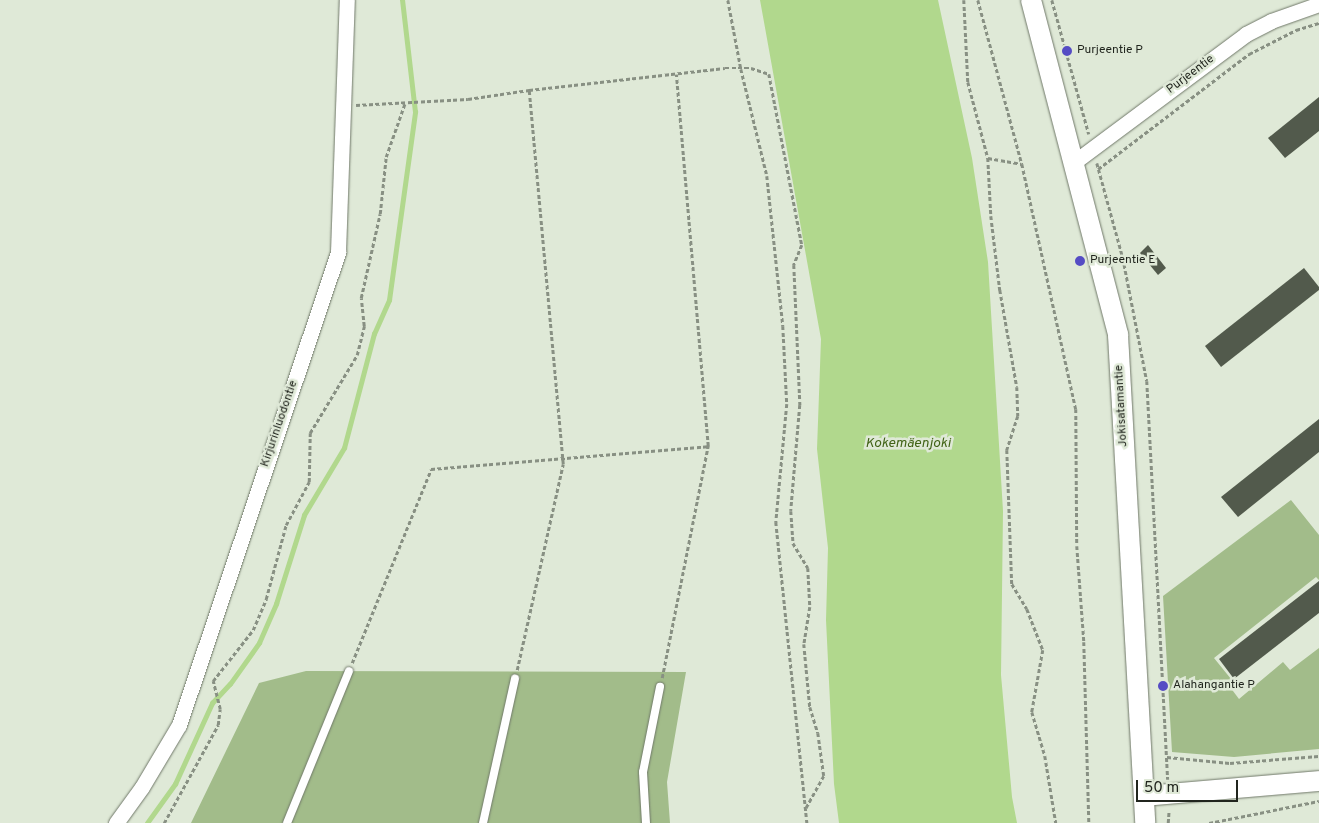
<!DOCTYPE html>
<meta charset="utf-8">
<style>
body{margin:0}
#map{position:relative;width:1319px;height:823px;overflow:hidden;background:#dfe9d7;font-family:Overpass,sans-serif}
div>[style]{position:absolute}
.green>*{inset:0;background:#a2bc8a}
.water>*{inset:0;background:#b1d88d}
.stream>*{height:4.5px;margin:-2.25px;padding:0 2.25px;transform-origin:2.25px;border-radius:2.25px;background:#b1d88d}
.building>*{inset:0;background:#525a4c}
.path>*{height:2.5px;margin-top:-1.25px;transform-origin:0;background:repeating-linear-gradient(90deg,#889083 0 4px,transparent 0 6.5px)}
.roads{filter:drop-shadow(0 0 1px #707869) drop-shadow(0 0 1px #707869)}
.lane>*{height:8px;margin:-4px;padding:0 4px;transform-origin:4px;border-radius:4px;background:#fff}
.street>*{height:15px;margin:-7.5px;padding:0 7.5px;transform-origin:7.5px;border-radius:7.5px;background:#fff}
.secondary>*{height:20px;margin:-10px;padding:0 10px;transform-origin:10px;border-radius:10px;background:#fff}
.dots>*{width:14px;height:14px;translate:-50% -50%;box-sizing:border-box;border:2px solid #dfe9d7;border-radius:50%}
span{translate:-50% -50%;white-space:nowrap;text-align:center;line-height:1.15;-webkit-text-stroke:5px #dfe9d7;paint-order:stroke}
.poi-label{font-size:12px;color:#21251e}
.left{translate:0 -50%;text-align:left}
.street-label{font-size:12px;color:#21251e}
.water-label{font-size:14px;color:#416317;font-style:italic}
.scale{position:absolute;left:1136px;top:780px;width:102px;height:22px;box-sizing:border-box;border:2px solid #21251e;border-top:0;padding-left:6px;font-size:15px;line-height:18px;white-space:nowrap;color:#21251e;-webkit-text-stroke:4px #dfe9d7;paint-order:stroke}
</style>
<div id="map">
<div class="green">
<i style="clip-path:polygon(1291px 500px,1319px 535px,1319px 580px,1316px 577px,1214px 658px,1231px 679px,1227px 683px,1239px 699px,1283px 662px,1290px 670px,1319px 648px,1319px 749px,1234px 757px,1172px 752px,1163px 596px)"></i>
<i style="clip-path:polygon(306px 671px,686px 672px,667px 782px,670px 823px,191px 823px,259px 683px)"></i>
</div>
<div class="water">
<i style="clip-path:polygon(760px 0,938px 0,972px 158px,988px 262px,1003px 511px,1001px 675px,1012px 797px,1017px 823px,839px 823px,834px 784px,826px 620px,828px 548px,817px 449px,821px 339px)"></i>
</div>
<div class="stream">
<i style="left:147px;top:823px;width:48px;rotate:-54.3deg"></i>
<i style="left:175px;top:784px;width:89px;rotate:-65.4deg"></i>
<i style="left:212px;top:703px;width:26px;rotate:-47deg"></i>
<i style="left:230px;top:684px;width:50px;rotate:-54.7deg"></i>
<i style="left:259px;top:643px;width:43px;rotate:-66.4deg"></i>
<i style="left:276px;top:604px;width:93px;rotate:-72.5deg"></i>
<i style="left:304px;top:515px;width:78px;rotate:-59.2deg"></i>
<i style="left:344px;top:448px;width:118px;rotate:-75.3deg"></i>
<i style="left:374px;top:334px;width:37px;rotate:-66deg"></i>
<i style="left:389px;top:300px;width:190px;rotate:-82.1deg"></i>
<i style="left:415px;top:112px;width:113px;rotate:-96.6deg"></i>
</div>
<div class="building">
<i style="clip-path:polygon(1319px 97px,1319px 131px,1285px 158px,1268px 138px)"></i>
<i style="clip-path:polygon(1148px 245px,1166px 268px,1158px 275px,1140px 253px)"></i>
<i style="clip-path:polygon(1304px 268px,1319px 287px,1319px 290px,1221px 367px,1205px 346px)"></i>
<i style="clip-path:polygon(1319px 419px,1319px 452px,1238px 517px,1221px 497px)"></i>
<i style="clip-path:polygon(1319px 581px,1319px 613px,1234px 679px,1219px 659px)"></i>
</div>
<div class="path">
<i style="left:728px;top:0;width:70px;rotate:79.3deg"></i>
<i style="left:741px;top:69px;width:110px;rotate:76.3deg"></i>
<i style="left:767px;top:176px;width:151px;rotate:83.9deg"></i>
<i style="left:783px;top:326px;width:78px;rotate:87.1deg"></i>
<i style="left:787px;top:404px;width:119px;rotate:95.3deg"></i>
<i style="left:776px;top:522px;width:303px;rotate:84.1deg"></i>
<i style="left:964px;top:0;width:82px;rotate:87.2deg"></i>
<i style="left:968px;top:82px;width:79px;rotate:75.3deg"></i>
<i style="left:988px;top:158px;width:58px;rotate:87deg"></i>
<i style="left:991px;top:216px;width:75px;rotate:83.1deg"></i>
<i style="left:1000px;top:290px;width:98px;rotate:80.1deg"></i>
<i style="left:1017px;top:387px;width:29px;rotate:88deg"></i>
<i style="left:1018px;top:416px;width:36px;rotate:108deg"></i>
<i style="left:1007px;top:450px;width:134px;rotate:87.9deg"></i>
<i style="left:1012px;top:584px;width:29px;rotate:59deg"></i>
<i style="left:1027px;top:609px;width:44px;rotate:68.7deg"></i>
<i style="left:1043px;top:650px;width:63px;rotate:100.1deg"></i>
<i style="left:1032px;top:712px;width:46px;rotate:73.5deg"></i>
<i style="left:1045px;top:756px;width:68px;rotate:80.7deg"></i>
<i style="left:978px;top:0;width:170px;rotate:75deg"></i>
<i style="left:1022px;top:164px;width:251px;rotate:77.6deg"></i>
<i style="left:1076px;top:409px;width:137px;rotate:89.6deg"></i>
<i style="left:1077px;top:546px;width:96px;rotate:85.8deg"></i>
<i style="left:1084px;top:642px;width:181px;rotate:88.4deg"></i>
<i style="left:1052px;top:0;width:139px;rotate:74.6deg"></i>
<i style="left:356px;top:105px;width:112px;rotate:-3.1deg"></i>
<i style="left:468px;top:99px;width:62px;rotate:-8.4deg"></i>
<i style="left:529px;top:90px;width:197px;rotate:-6.4deg"></i>
<i style="left:725px;top:68px;width:26px"></i>
<i style="left:751px;top:68px;width:19px;rotate:18deg"></i>
<i style="left:769px;top:74px;width:174px;rotate:79.1deg"></i>
<i style="left:802px;top:245px;width:22px;rotate:112deg"></i>
<i style="left:794px;top:265px;width:140px;rotate:87.5deg"></i>
<i style="left:800px;top:405px;width:106px;rotate:94.9deg"></i>
<i style="left:791px;top:511px;width:32px;rotate:86deg"></i>
<i style="left:793px;top:543px;width:29px;rotate:59deg"></i>
<i style="left:808px;top:568px;width:39px;rotate:87deg"></i>
<i style="left:810px;top:607px;width:37px;rotate:99deg"></i>
<i style="left:804px;top:644px;width:63px;rotate:84.6deg"></i>
<i style="left:810px;top:707px;width:27px;rotate:73deg"></i>
<i style="left:818px;top:733px;width:43px;rotate:82.1deg"></i>
<i style="left:824px;top:776px;width:37px;rotate:119deg"></i>
<i style="left:988px;top:158px;width:34px;rotate:10deg"></i>
<i style="left:1097px;top:163px;width:98px;rotate:74.7deg"></i>
<i style="left:1123px;top:258px;width:125px;rotate:79deg"></i>
<i style="left:1147px;top:381px;width:399px;rotate:87deg"></i>
<i style="left:1098px;top:169px;width:190px;rotate:-37.3deg"></i>
<i style="left:1249px;top:54px;width:53px;rotate:-27.1deg"></i>
<i style="left:1296px;top:30px;width:24px;rotate:-17deg"></i>
<i style="left:352px;top:663px;width:209px;rotate:-67.8deg"></i>
<i style="left:431px;top:469px;width:278px;rotate:-4.7deg"></i>
<i style="left:708px;top:446px;width:373px;rotate:-94.9deg"></i>
<i style="left:517px;top:670px;width:211px;rotate:-77.4deg"></i>
<i style="left:563px;top:464px;width:376px;rotate:-95.2deg"></i>
<i style="left:662px;top:678px;width:237px;rotate:-78.8deg"></i>
<i style="left:1167px;top:757px;width:63px;rotate:5.4deg"></i>
<i style="left:1230px;top:763px;width:89px;rotate:-4.5deg"></i>
<i style="left:164px;top:823px;width:112px;rotate:-61.1deg"></i>
<i style="left:218px;top:725px;width:16px;rotate:-83deg"></i>
<i style="left:220px;top:709px;width:29px;rotate:-104deg"></i>
<i style="left:213px;top:681px;width:65px;rotate:-51.9deg"></i>
<i style="left:253px;top:630px;width:34px;rotate:-67deg"></i>
<i style="left:266px;top:599px;width:77px;rotate:-74.9deg"></i>
<i style="left:286px;top:525px;width:49px;rotate:-61.9deg"></i>
<i style="left:309px;top:482px;width:49px;rotate:-88.8deg"></i>
<i style="left:310px;top:433px;width:91px;rotate:-58.9deg"></i>
<i style="left:357px;top:355px;width:30px;rotate:-76deg"></i>
<i style="left:364px;top:326px;width:28px;rotate:-96deg"></i>
<i style="left:361px;top:298px;width:86px;rotate:-77.3deg"></i>
<i style="left:380px;top:214px;width:57px;rotate:-84deg"></i>
<i style="left:386px;top:157px;width:57px;rotate:-70.6deg"></i>
<i style="left:1168px;top:823px;width:13px;rotate:-86deg"></i>
<i style="left:1209px;top:823px;width:112px;rotate:-11.3deg"></i>
</div>
<div class="roads">
<div class="lane">
<i style="left:287px;top:823px;width:164px;rotate:-67.8deg"></i>
<i style="left:483px;top:823px;width:148px;rotate:-77.5deg"></i>
<i style="left:646px;top:823px;width:51px;rotate:-93.4deg"></i>
<i style="left:643px;top:772px;width:87px;rotate:-78.7deg"></i>
</div>
<div class="street">
<i style="left:1073px;top:163px;width:216px;rotate:-36.7deg"></i>
<i style="left:1246px;top:34px;width:28px;rotate:-27deg"></i>
<i style="left:1271px;top:21px;width:51px;rotate:-19.5deg"></i>
<i style="left:116px;top:823px;width:44px;rotate:-54.2deg"></i>
<i style="left:142px;top:787px;width:72px;rotate:-59.2deg"></i>
<i style="left:179px;top:725px;width:499px;rotate:-71.4deg"></i>
<i style="left:338px;top:252px;width:252px;rotate:-88deg"></i>
</div>
<div class="secondary">
<i style="left:1031px;top:0;width:346px;rotate:75.4deg"></i>
<i style="left:1118px;top:335px;width:489px;rotate:86.8deg"></i>
<i style="left:1144px;top:796px;width:176px;rotate:-4.9deg"></i>
</div>
</div>
<div class="dots">
<i style="left:1067px;top:51px;background:#554cc4"></i>
<i style="left:1080px;top:261px;background:#554cc4"></i>
<i style="left:1163px;top:686px;background:#554cc4"></i>
</div>
<div class="poi-label">
<span class="left" style="left:1077px;top:51px">Purjeentie P</span>
<span class="left" style="left:1090px;top:261px">Purjeentie E</span>
<span class="left" style="left:1173px;top:686px">Alahangantie P</span>
</div>
<div class="street-label">
<span style="left:1191px;top:75px;rotate:-37deg">Purjeentie</span>
<span style="left:1122px;top:406px;rotate:-93deg">Jokisatamantie</span>
<span style="left:280px;top:424px;rotate:-71deg">Kirjurinluodontie</span>
</div>
<div class="water-label">
<span style="left:908px;top:444px">Kokemäenjoki</span>
</div>
<div class="scale">50 m</div>
</div>
